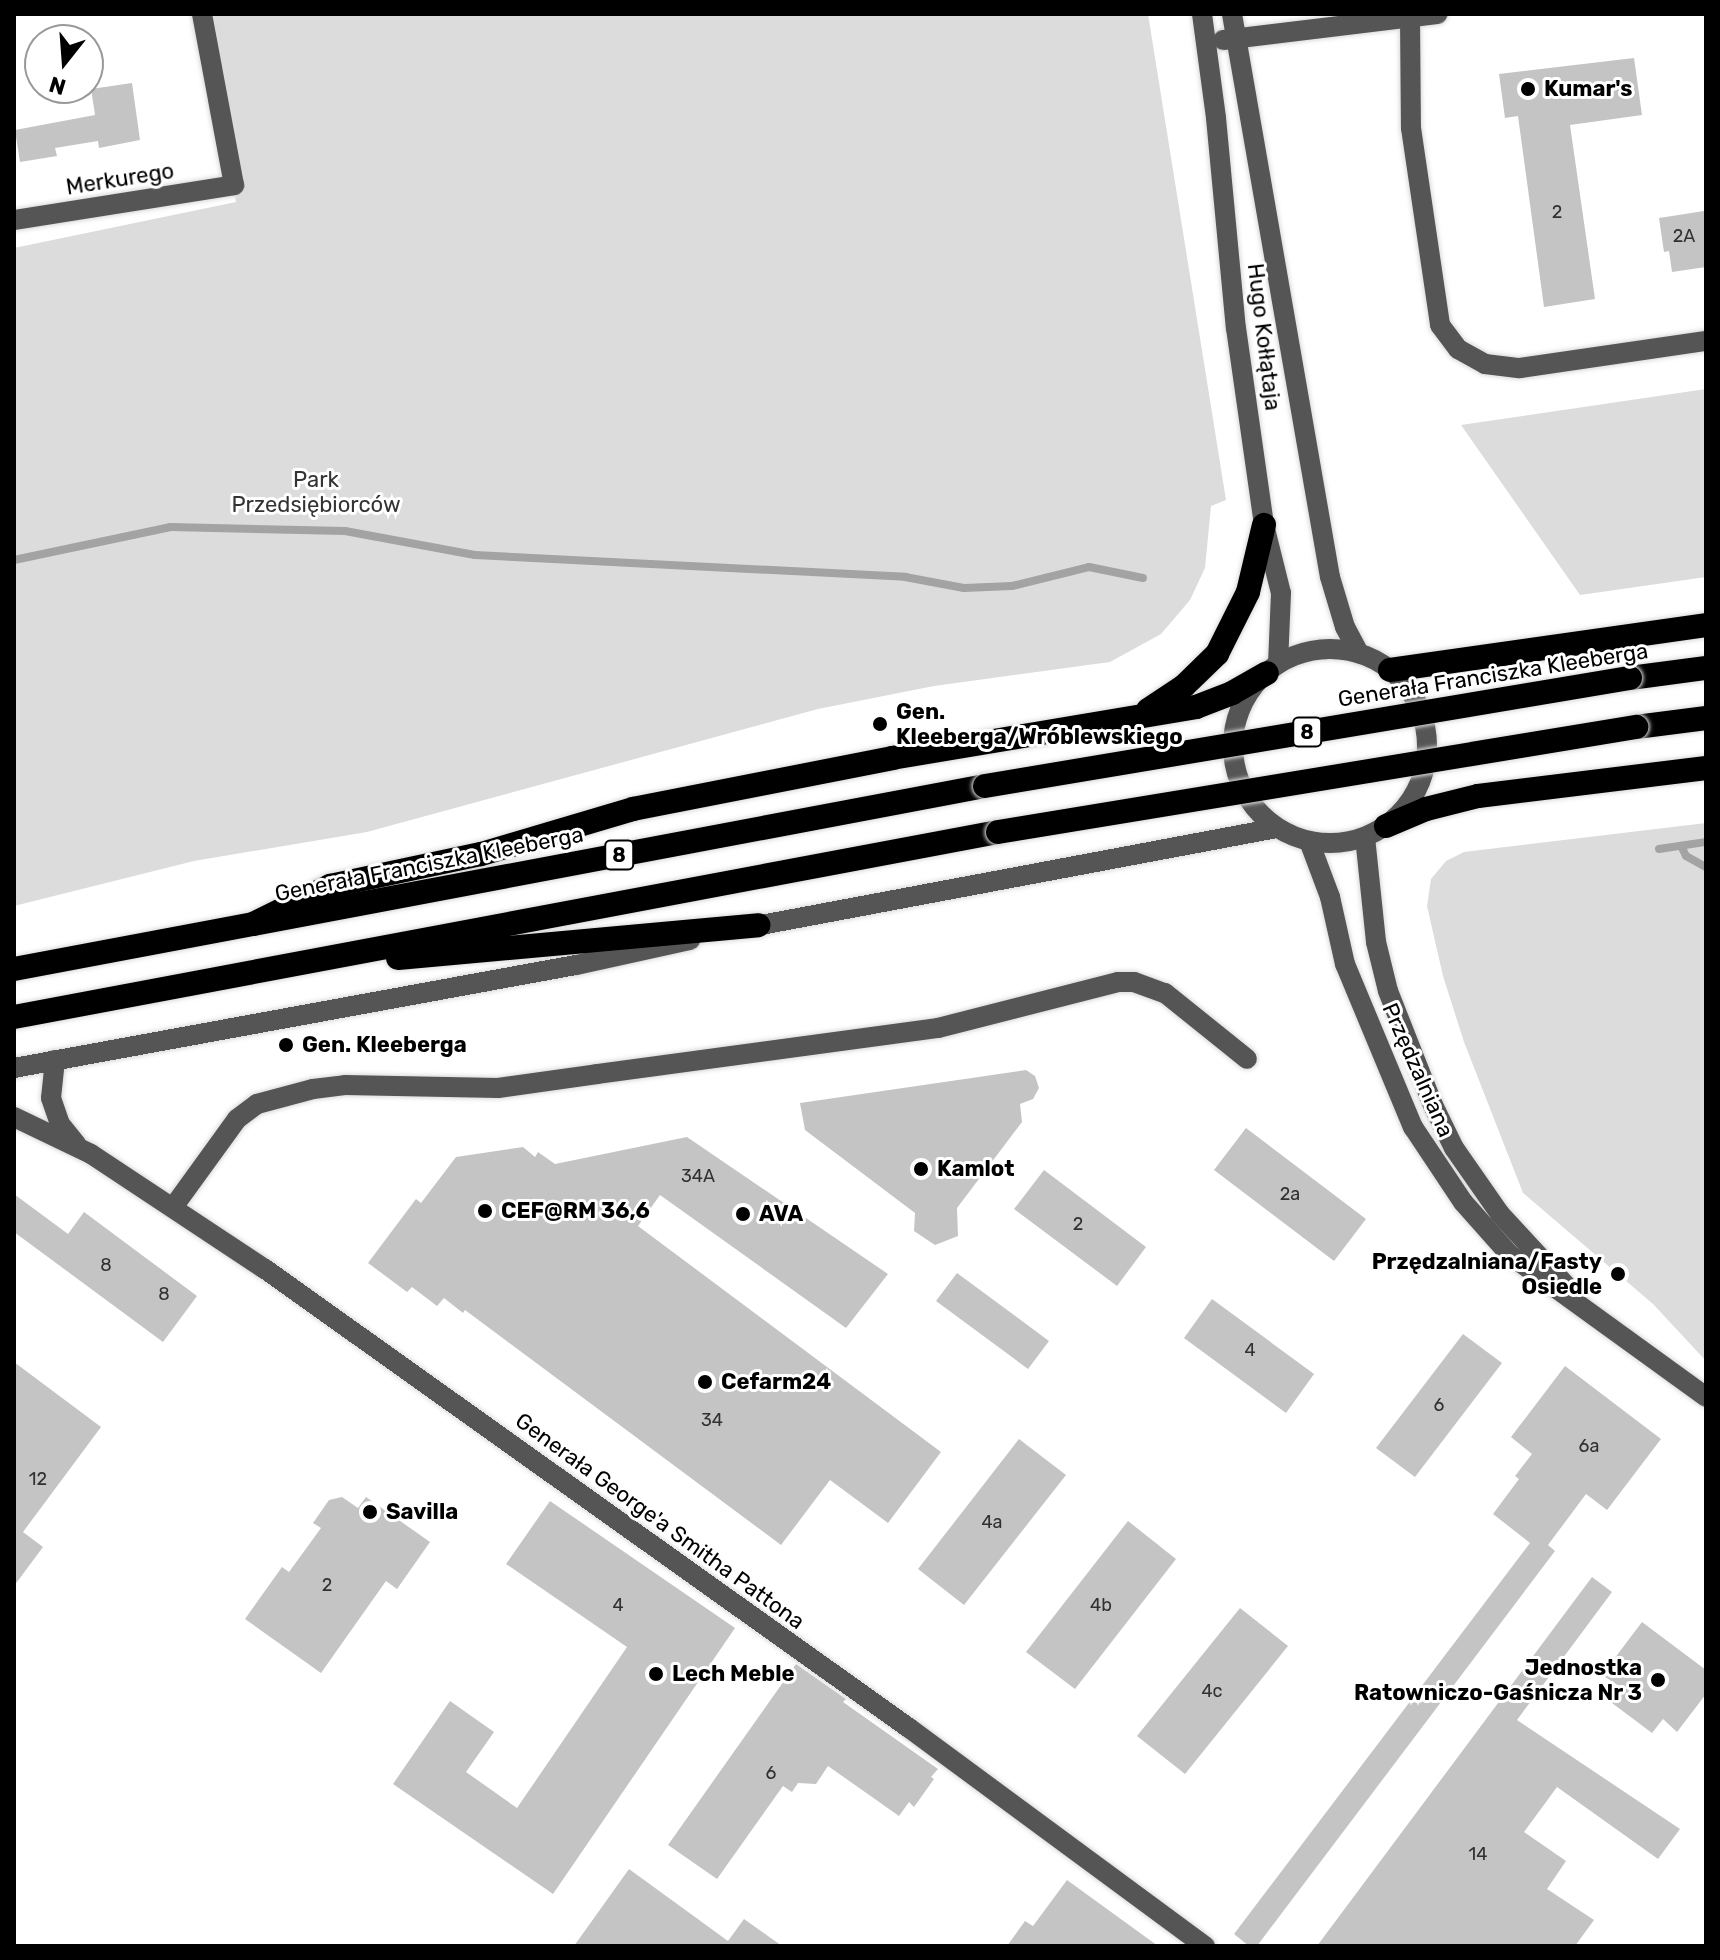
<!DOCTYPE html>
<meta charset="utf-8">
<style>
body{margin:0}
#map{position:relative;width:1720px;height:1960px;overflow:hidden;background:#fff;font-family:Rubik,sans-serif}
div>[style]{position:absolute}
.green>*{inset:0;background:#dcdcdc}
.stream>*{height:8px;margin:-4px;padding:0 4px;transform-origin:4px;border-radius:4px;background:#a3a3a3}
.building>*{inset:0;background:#c4c4c4}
.roads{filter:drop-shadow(0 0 2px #dbdbdb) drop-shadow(0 0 2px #dbdbdb)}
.minor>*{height:20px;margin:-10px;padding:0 10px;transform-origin:10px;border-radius:10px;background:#555}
.minor>.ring{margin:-10px;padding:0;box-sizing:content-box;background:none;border:20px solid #555;border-radius:50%}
.highway>*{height:24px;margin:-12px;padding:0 12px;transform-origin:12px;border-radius:12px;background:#000}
.bridges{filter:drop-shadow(0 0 2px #dbdbdb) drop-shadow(0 0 2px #dbdbdb)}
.highway-bridge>*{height:24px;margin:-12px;padding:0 12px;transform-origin:12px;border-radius:12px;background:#000}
.dots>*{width:22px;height:22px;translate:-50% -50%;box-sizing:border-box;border:4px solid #fff;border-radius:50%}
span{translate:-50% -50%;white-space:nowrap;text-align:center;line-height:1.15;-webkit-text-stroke:6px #fff;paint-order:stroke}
.number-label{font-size:18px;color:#313131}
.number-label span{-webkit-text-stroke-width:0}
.shield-label span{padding:2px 6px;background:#fff;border:2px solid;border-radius:6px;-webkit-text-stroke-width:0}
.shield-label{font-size:20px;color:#000;font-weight:700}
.poi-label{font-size:22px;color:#000;font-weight:700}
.left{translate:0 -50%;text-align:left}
.right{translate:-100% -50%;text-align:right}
.street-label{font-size:22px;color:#000}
.park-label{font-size:22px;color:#333}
.frame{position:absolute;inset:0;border:16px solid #000;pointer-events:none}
.north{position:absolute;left:24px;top:24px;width:80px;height:80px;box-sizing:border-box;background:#fff;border:2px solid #999;border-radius:50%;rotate:197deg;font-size:22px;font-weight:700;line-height:32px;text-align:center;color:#000}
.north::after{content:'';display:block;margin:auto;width:28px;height:36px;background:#000;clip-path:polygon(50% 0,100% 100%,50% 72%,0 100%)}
</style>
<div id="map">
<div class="green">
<i style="clip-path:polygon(203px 14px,1148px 14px,1226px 500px,1211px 506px,1205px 568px,1190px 600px,1161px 634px,1110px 662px,934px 686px,818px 709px,367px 832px,194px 861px,14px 906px,14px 248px,236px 202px)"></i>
<i style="clip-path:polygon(1706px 389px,1706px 577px,1580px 595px,1461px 425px)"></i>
<i style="clip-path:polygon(1706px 823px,1706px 1361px,1653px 1304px,1523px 1193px,1464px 1042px,1443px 976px,1427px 906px,1431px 879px,1446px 861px,1464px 852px)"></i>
</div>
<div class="stream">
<i style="left:14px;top:560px;width:159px;rotate:-11.9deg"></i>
<i style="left:170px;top:527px;width:175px;rotate:1.3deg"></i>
<i style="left:345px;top:531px;width:132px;rotate:10.5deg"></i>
<i style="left:475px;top:555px;width:431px;rotate:2.9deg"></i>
<i style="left:905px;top:577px;width:60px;rotate:10.6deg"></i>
<i style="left:964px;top:588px;width:48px;rotate:-2.4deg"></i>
<i style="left:1012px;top:586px;width:79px;rotate:-13.9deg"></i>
<i style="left:1089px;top:567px;width:55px;rotate:11.5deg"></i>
<i style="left:1681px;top:846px;width:11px;rotate:63deg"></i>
<i style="left:1686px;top:856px;width:23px;rotate:29deg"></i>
<i style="left:1659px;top:849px;width:48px;rotate:-8.5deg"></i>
</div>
<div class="building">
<i style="clip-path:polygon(1634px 58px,1642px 115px,1570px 125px,1595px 299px,1544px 307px,1518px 116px,1505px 118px,1499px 74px)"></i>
<i style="clip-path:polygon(132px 83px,140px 140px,99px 148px,98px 141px,55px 148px,57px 156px,20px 162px,15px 130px,95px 115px,91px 89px)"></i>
<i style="clip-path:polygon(1704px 211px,1706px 267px,1672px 272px,1669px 251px,1664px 252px,1659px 218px)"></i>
<i style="clip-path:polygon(1026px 1070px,1035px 1076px,1039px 1088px,1033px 1099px,1020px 1104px,1022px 1122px,957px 1208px,958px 1236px,935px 1245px,914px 1231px,915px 1213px,805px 1130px,800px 1103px)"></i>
<i style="clip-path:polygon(1246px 1128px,1366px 1219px,1334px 1261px,1214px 1170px)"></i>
<i style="clip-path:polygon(687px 1137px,888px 1274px,846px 1328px,660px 1195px,638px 1226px,941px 1452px,888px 1523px,830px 1480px,781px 1545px,465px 1310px,463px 1313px,444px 1298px,437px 1306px,412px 1287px,407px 1292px,368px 1263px,416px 1199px,421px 1203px,456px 1157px,523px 1147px,535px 1157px,538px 1152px,555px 1164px)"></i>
<i style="clip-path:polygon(1044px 1170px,1146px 1247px,1117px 1286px,1014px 1209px)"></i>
<i style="clip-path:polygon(14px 1194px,68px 1234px,84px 1212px,197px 1296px,163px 1342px,14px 1232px)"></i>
<i style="clip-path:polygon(957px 1273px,1049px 1341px,1028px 1369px,936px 1301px)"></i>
<i style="clip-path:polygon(1212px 1299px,1314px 1374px,1286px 1413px,1184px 1338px)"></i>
<i style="clip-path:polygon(1463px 1334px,1502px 1363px,1415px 1477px,1376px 1448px)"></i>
<i style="clip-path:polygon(14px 1362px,101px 1427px,23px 1532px,43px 1547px,14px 1586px)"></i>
<i style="clip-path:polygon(1565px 1366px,1661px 1439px,1607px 1510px,1586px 1494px,1548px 1545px,1555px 1551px,1257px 1946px,1249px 1946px,1234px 1934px,1530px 1543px,1493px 1514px,1519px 1479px,1515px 1476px,1532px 1454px,1511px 1437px)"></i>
<i style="clip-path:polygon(1019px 1439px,1066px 1475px,964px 1605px,918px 1569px)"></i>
<i style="clip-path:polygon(342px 1497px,358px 1508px,366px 1497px,430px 1542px,397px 1589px,386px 1581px,321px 1673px,245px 1619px,282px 1567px,289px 1572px,321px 1528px,313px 1523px,329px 1500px)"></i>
<i style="clip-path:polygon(550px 1501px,735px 1628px,553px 1894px,393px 1784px,450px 1701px,494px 1732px,466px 1772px,517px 1808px,627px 1647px,506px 1564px)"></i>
<i style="clip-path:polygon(1128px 1521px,1176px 1559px,1075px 1689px,1026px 1652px)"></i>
<i style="clip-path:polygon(1592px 1577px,1612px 1592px,1517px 1720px,1680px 1829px,1658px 1859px,1557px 1787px,1524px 1832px,1566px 1861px,1547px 1889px,1594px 1920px,1575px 1946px,1317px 1946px)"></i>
<i style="clip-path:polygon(1240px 1608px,1288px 1646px,1185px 1774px,1137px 1736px)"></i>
<i style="clip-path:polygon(1642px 1622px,1706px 1670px,1706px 1694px,1677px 1732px,1663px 1719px,1652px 1733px,1608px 1700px,1619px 1686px,1602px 1675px)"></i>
<i style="clip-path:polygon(796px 1664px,846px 1699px,843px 1702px,938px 1769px,931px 1777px,934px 1779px,914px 1807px,909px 1802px,899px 1816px,828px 1766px,816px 1784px,798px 1783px,792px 1792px,783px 1786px,717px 1879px,668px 1845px)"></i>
<i style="clip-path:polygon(629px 1869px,728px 1941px,744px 1919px,782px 1946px,574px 1946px)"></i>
<i style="clip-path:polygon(1067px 1880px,1158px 1946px,1007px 1946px,1025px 1921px,1033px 1926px)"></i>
</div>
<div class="roads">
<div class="minor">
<i style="left:1202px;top:14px;width:105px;rotate:82.3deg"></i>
<i style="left:1216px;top:118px;width:211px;rotate:84.6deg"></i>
<i style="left:1236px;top:328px;width:199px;rotate:81.9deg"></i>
<i style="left:1264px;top:525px;width:70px;rotate:76deg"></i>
<i style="left:1281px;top:593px;width:71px;rotate:92.4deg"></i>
<i style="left:1232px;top:14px;width:571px;rotate:80.13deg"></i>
<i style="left:1330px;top:577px;width:52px;rotate:73.3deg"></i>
<i style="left:1345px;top:627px;width:30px;rotate:62deg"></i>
<i style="left:1410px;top:18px;width:110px;rotate:89.5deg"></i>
<i style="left:1411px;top:128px;width:199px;rotate:81.6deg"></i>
<i style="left:1440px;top:325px;width:30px;rotate:53deg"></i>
<i style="left:1458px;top:349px;width:31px;rotate:29deg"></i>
<i style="left:1485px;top:364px;width:35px;rotate:7deg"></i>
<i style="left:1520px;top:368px;width:188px;rotate:-8.3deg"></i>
<i style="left:1223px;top:40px;width:216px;rotate:-6.9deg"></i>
<i style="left:14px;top:220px;width:223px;rotate:-9deg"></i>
<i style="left:234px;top:185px;width:174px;rotate:-100.6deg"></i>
<i class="ring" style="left:1233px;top:649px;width:174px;height:174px"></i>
<i style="left:1365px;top:837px;width:106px;rotate:84deg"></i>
<i style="left:1376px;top:942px;width:50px;rotate:76.2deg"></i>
<i style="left:1388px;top:991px;width:123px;rotate:68.5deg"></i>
<i style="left:1433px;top:1105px;width:48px;rotate:64deg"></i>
<i style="left:1454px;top:1148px;width:80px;rotate:55.1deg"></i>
<i style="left:1500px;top:1214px;width:108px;rotate:47.3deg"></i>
<i style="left:1309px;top:841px;width:60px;rotate:69.4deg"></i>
<i style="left:1330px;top:897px;width:69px;rotate:77.4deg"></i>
<i style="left:1345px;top:964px;width:177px;rotate:67.4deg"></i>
<i style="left:1413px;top:1127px;width:90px;rotate:56.3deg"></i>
<i style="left:1463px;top:1202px;width:71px;rotate:48.4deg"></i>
<i style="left:1510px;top:1255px;width:242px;rotate:35.9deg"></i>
<i style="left:745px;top:928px;width:541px;rotate:-10.65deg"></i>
<i style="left:55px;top:1060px;width:38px;rotate:96deg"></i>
<i style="left:51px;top:1098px;width:28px;rotate:71deg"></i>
<i style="left:60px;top:1124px;width:26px;rotate:51deg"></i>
<i style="left:14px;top:1068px;width:571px;rotate:-10.39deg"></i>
<i style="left:576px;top:965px;width:117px;rotate:-12.4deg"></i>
<i style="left:14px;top:1117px;width:85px;rotate:25.7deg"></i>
<i style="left:91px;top:1154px;width:209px;rotate:33.5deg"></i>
<i style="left:265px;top:1269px;width:791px;rotate:35.48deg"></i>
<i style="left:909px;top:1728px;width:368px;rotate:36.4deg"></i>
<i style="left:174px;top:1206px;width:107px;rotate:-54.1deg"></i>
<i style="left:237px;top:1119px;width:25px;rotate:-37deg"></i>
<i style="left:257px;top:1104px;width:58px;rotate:-15deg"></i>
<i style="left:313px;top:1089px;width:32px;rotate:-7deg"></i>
<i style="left:345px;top:1085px;width:153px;rotate:1.1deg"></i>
<i style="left:498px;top:1088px;width:100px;rotate:-8deg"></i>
<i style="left:597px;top:1074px;width:344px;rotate:-7.7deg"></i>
<i style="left:938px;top:1028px;width:186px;rotate:-14.3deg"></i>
<i style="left:1118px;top:982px;width:16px"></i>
<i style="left:1134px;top:982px;width:33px;rotate:20deg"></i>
<i style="left:1165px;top:993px;width:105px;rotate:38.8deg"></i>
</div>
<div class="highway">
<i style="left:1390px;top:670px;width:319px;rotate:-8.1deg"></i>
<i style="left:1630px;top:678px;width:77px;rotate:-7.5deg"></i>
<i style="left:1148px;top:710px;width:43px;rotate:-33.7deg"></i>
<i style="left:1184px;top:686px;width:46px;rotate:-44.1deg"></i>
<i style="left:1217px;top:654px;width:69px;rotate:-63.4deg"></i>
<i style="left:1248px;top:592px;width:69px;rotate:-76.6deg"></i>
<i style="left:1636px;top:727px;width:71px;rotate:-7.3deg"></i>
<i style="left:1386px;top:826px;width:43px;rotate:-23deg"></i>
<i style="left:1426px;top:809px;width:54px;rotate:-14deg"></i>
<i style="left:1478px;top:796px;width:230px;rotate:-7deg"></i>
<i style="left:253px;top:924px;width:86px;rotate:-26.3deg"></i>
<i style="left:330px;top:886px;width:154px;rotate:-12deg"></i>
<i style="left:481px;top:854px;width:159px;rotate:-16.5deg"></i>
<i style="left:633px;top:809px;width:264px;rotate:-11.1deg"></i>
<i style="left:892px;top:758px;width:308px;rotate:-9.5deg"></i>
<i style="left:1196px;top:707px;width:39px;rotate:-21deg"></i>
<i style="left:1232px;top:693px;width:40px;rotate:-29.7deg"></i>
<i style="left:398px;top:958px;width:362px;rotate:-5.2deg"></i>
<i style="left:14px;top:969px;width:988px;rotate:-10.67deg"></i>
<i style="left:14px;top:1017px;width:1001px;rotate:-10.65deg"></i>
</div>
</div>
<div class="bridges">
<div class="highway-bridge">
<i style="left:985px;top:786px;width:654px;rotate:-9.51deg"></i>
<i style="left:998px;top:832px;width:647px;rotate:-9.35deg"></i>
</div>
</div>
<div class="dots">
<i style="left:1528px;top:89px;background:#000"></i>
<i style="left:880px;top:724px;background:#000"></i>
<i style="left:286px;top:1045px;background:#000"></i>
<i style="left:921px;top:1169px;background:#000"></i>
<i style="left:485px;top:1211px;background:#000"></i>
<i style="left:743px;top:1214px;background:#000"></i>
<i style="left:1618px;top:1274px;background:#000"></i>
<i style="left:705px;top:1382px;background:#000"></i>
<i style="left:370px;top:1512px;background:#000"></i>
<i style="left:656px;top:1674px;background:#000"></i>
<i style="left:1658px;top:1680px;background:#000"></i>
</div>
<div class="number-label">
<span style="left:1557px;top:212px">2</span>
<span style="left:1684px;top:236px">2A</span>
<span style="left:698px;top:1176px">34A</span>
<span style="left:1290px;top:1194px">2a</span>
<span style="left:1078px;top:1224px">2</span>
<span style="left:106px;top:1265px">8</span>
<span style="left:164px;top:1294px">8</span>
<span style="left:1250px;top:1350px">4</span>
<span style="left:1439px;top:1405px">6</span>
<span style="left:712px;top:1420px">34</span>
<span style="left:1589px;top:1446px">6a</span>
<span style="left:38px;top:1479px">12</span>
<span style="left:992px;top:1522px">4a</span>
<span style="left:327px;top:1585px">2</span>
<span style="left:618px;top:1605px">4</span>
<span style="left:1101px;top:1605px">4b</span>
<span style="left:1212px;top:1691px">4c</span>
<span style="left:771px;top:1773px">6</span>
<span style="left:1478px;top:1854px">14</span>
</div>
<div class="shield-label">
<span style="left:1307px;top:732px">8</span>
<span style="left:619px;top:855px">8</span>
</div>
<div class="poi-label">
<span class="left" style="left:1544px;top:89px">Kumar's</span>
<span class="left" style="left:896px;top:724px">Gen.<br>Kleeberga/Wróblewskiego</span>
<span class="left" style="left:302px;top:1045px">Gen. Kleeberga</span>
<span class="left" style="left:937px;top:1169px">Kamlot</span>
<span class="left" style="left:501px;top:1211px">CEF@RM 36,6</span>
<span class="left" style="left:759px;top:1214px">AVA</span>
<span class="right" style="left:1602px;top:1274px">Przędzalniana/Fasty<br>Osiedle</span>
<span class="left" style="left:721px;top:1382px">Cefarm24</span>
<span class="left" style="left:386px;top:1512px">Savilla</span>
<span class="right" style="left:1642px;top:1680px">Jednostka<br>Ratowniczo-Gaśnicza Nr 3</span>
<span class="left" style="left:672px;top:1674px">Lech Meble</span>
</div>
<div class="street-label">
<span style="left:120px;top:179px;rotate:-9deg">Merkurego</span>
<span style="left:1264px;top:337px;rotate:83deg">Hugo Kołłątaja</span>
<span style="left:1493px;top:675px;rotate:-9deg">Generała Franciszka Kleeberga</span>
<span style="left:429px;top:864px;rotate:-11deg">Generała Franciszka Kleeberga</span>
<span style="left:1418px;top:1070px;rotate:66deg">Przędzalniana</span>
<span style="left:660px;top:1521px;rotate:36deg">Generała George'a Smitha Pattona</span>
</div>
<div class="park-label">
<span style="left:316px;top:492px">Park<br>Przedsiębiorców</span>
</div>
<div class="frame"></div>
<div class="north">N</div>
</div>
